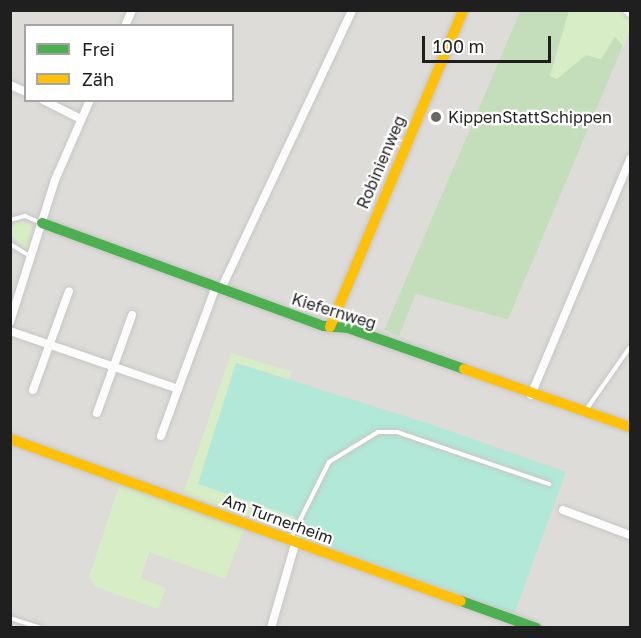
<!DOCTYPE html>
<meta charset="utf-8">
<style>
body{margin:0}
#map{position:relative;width:641px;height:638px;overflow:hidden;background:#eeede8;font-family:"Golos Text",sans-serif}
div>[style]{position:absolute}
.residential>*{inset:0;background:#dddcd9}
.grass>*{inset:0;background:#d6edc5}
.forest>*{inset:0;background:#c4debb}
.pitch>*{inset:0;background:#b1e8d7}
.roads{filter:drop-shadow(0 0 2px #c6c6c4) drop-shadow(0 0 2px #c6c6c4)}
.lane>*{height:4px;margin:-2px;padding:0 2px;transform-origin:2px;border-radius:2px;background:#fcfcfc}
.street>*{height:8px;margin:-4px;padding:0 4px;transform-origin:4px;border-radius:4px;background:#fcfcfc}
.fast>*{height:10px;margin:-5px;padding:0 5px;transform-origin:5px;border-radius:5px;background:#4caf50}
.slow>*{height:10px;margin:-5px;padding:0 5px;transform-origin:5px;border-radius:5px;background:#ffc107}
.dots>*{width:16px;height:16px;translate:-50% -50%;box-sizing:border-box;border:3px solid #fff;border-radius:50%}
span{translate:-50% -50%;white-space:nowrap;text-align:center;line-height:1.15;-webkit-text-stroke:4.5px #fff;paint-order:stroke}
.poi-label{font-size:16px;color:#1f1f1f}
.left{translate:0 -50%;text-align:left}
.street-label{font-size:16px;color:#1f1f1f}
.frame{position:absolute;inset:0;border:12px solid #1f1f1f;pointer-events:none}
.legend{position:absolute;left:24px;top:24px;width:210px;height:78px;box-sizing:border-box;background:#fff;border:2px solid #a5a5a5;margin:0;padding:8px 10px;list-style:none;font-size:18px;color:#1f1f1f}
.legend li{display:flex;align-items:center;gap:12px;height:30px}
.legend b{width:30px;border:2px solid #a5a5a5}
.scale{position:absolute;left:422px;top:36px;width:129px;height:27px;box-sizing:border-box;border:3px solid #1f1f1f;border-top:0;padding-left:8px;font-size:18px;line-height:21px;white-space:nowrap;color:#1f1f1f;-webkit-text-stroke:4px #fff;paint-order:stroke}
</style>
<div id="map">
<div class="residential">
<i style="clip-path:polygon(evenodd,10px 11px,520px 11px,384px 330px,399px 335px,416px 294px,508px 320px,630px 29px,630px 627px,11px 627px,10px 11px,26px 26px,232px 26px,232px 100px,26px 100px,26px 26px,10px 11px,121px 483px,149px 552px,140px 579px,121px 483px,10px 11px,198px 484px,293px 516px,293px 517px,288px 529px,184px 494px,198px 484px)"></i>
</div>
<div class="grass">
<i style="clip-path:polygon(569px 11px,617px 11px,630px 19px,630px 29px,623px 46px,615px 38px,601px 59px,586px 55px,558px 79px,550px 76px)"></i>
<i style="clip-path:polygon(18px 220px,33px 225px,28px 250px,12px 237px,11px 228px)"></i>
<i style="clip-path:polygon(231px 353px,292px 372px,289px 379px,236px 363px,198px 484px,294px 517px,288px 529px,183px 494px)"></i>
<i style="clip-path:polygon(120px 483px,245px 527px,225px 579px,149px 552px,140px 578px,166px 588px,158px 609px,96px 587px,89px 577px)"></i>
</div>
<div class="forest">
<i style="clip-path:polygon(520px 11px,569px 11px,550px 76px,557px 79px,586px 55px,601px 59px,615px 37px,623px 46px,508px 320px,416px 294px,399px 336px,384px 330px)"></i>
</div>
<div class="pitch">
<i style="clip-path:polygon(236px 363px,430px 424px,566px 472px,514px 614px,299px 536px,306px 521px,198px 484px)"></i>
</div>
<div class="roads">
<div class="lane">
<i style="left:10px;top:220px;width:16px;rotate:-15deg"></i>
<i style="left:25px;top:216px;width:17px;rotate:24deg"></i>
<i style="left:10px;top:244px;width:23px;rotate:31deg"></i>
<i style="left:586px;top:410px;width:77px;rotate:-55.1deg"></i>
<i style="left:291px;top:538px;width:85px;rotate:-63.4deg"></i>
<i style="left:329px;top:462px;width:57px;rotate:-31.5deg"></i>
<i style="left:378px;top:432px;width:19px"></i>
<i style="left:397px;top:432px;width:161px;rotate:18.9deg"></i>
<i style="left:10px;top:618px;width:32px;rotate:18deg"></i>
</div>
<div class="street">
<i style="left:627px;top:10px;width:4px;rotate:45deg"></i>
<i style="left:125px;top:26px;width:17px;rotate:-66deg"></i>
<i style="left:10px;top:85px;width:17px;rotate:24deg"></i>
<i style="left:43px;top:100px;width:42px;rotate:26.6deg"></i>
<i style="left:221px;top:289px;width:308px;rotate:-64.8deg"></i>
<i style="left:10px;top:322px;width:149px;rotate:-72.4deg"></i>
<i style="left:55px;top:180px;width:87px;rotate:-66.4deg"></i>
<i style="left:10px;top:331px;width:178px;rotate:19deg"></i>
<i style="left:178px;top:389px;width:110px;rotate:-69.7deg"></i>
<i style="left:33px;top:390px;width:105px;rotate:-70deg"></i>
<i style="left:531px;top:395px;width:256px;rotate:-67.2deg"></i>
<i style="left:97px;top:413px;width:104px;rotate:-70.3deg"></i>
<i style="left:161px;top:436px;width:50px;rotate:-70.1deg"></i>
<i style="left:563px;top:510px;width:72px;rotate:20.5deg"></i>
<i style="left:271px;top:628px;width:91px;rotate:-74deg"></i>
</div>
<div class="fast">
<i style="left:42px;top:223px;width:300px;rotate:20.1deg"></i>
<i style="left:324px;top:326px;width:24px;rotate:5deg"></i>
<i style="left:348px;top:328px;width:123px;rotate:19.5deg"></i>
<i style="left:461px;top:601px;width:80px;rotate:19.8deg"></i>
</div>
<div class="slow">
<i style="left:330px;top:327px;width:344px;rotate:-67.2deg"></i>
<i style="left:464px;top:369px;width:176px;rotate:19.3deg"></i>
<i style="left:10px;top:439px;width:479px;rotate:19.8deg"></i>
</div>
</div>
<div class="dots">
<i style="left:436px;top:117px;background:#676765"></i>
</div>
<div class="poi-label">
<span class="left" style="left:448px;top:117px">KippenStattSchippen</span>
</div>
<div class="street-label">
<span style="left:381px;top:162px;rotate:-67deg">Robinienweg</span>
<span style="left:334px;top:311px;rotate:17deg">Kiefernweg</span>
<span style="left:278px;top:519px;rotate:20deg">Am Turnerheim</span>
</div>
<div class="frame"></div>
<ul class="legend">
<li><b style="height:8px;background:#4caf50"></b>Frei</li>
<li><b style="height:8px;background:#ffc107"></b>Zäh</li>
</ul>
<div class="scale">100 m</div>
</div>
